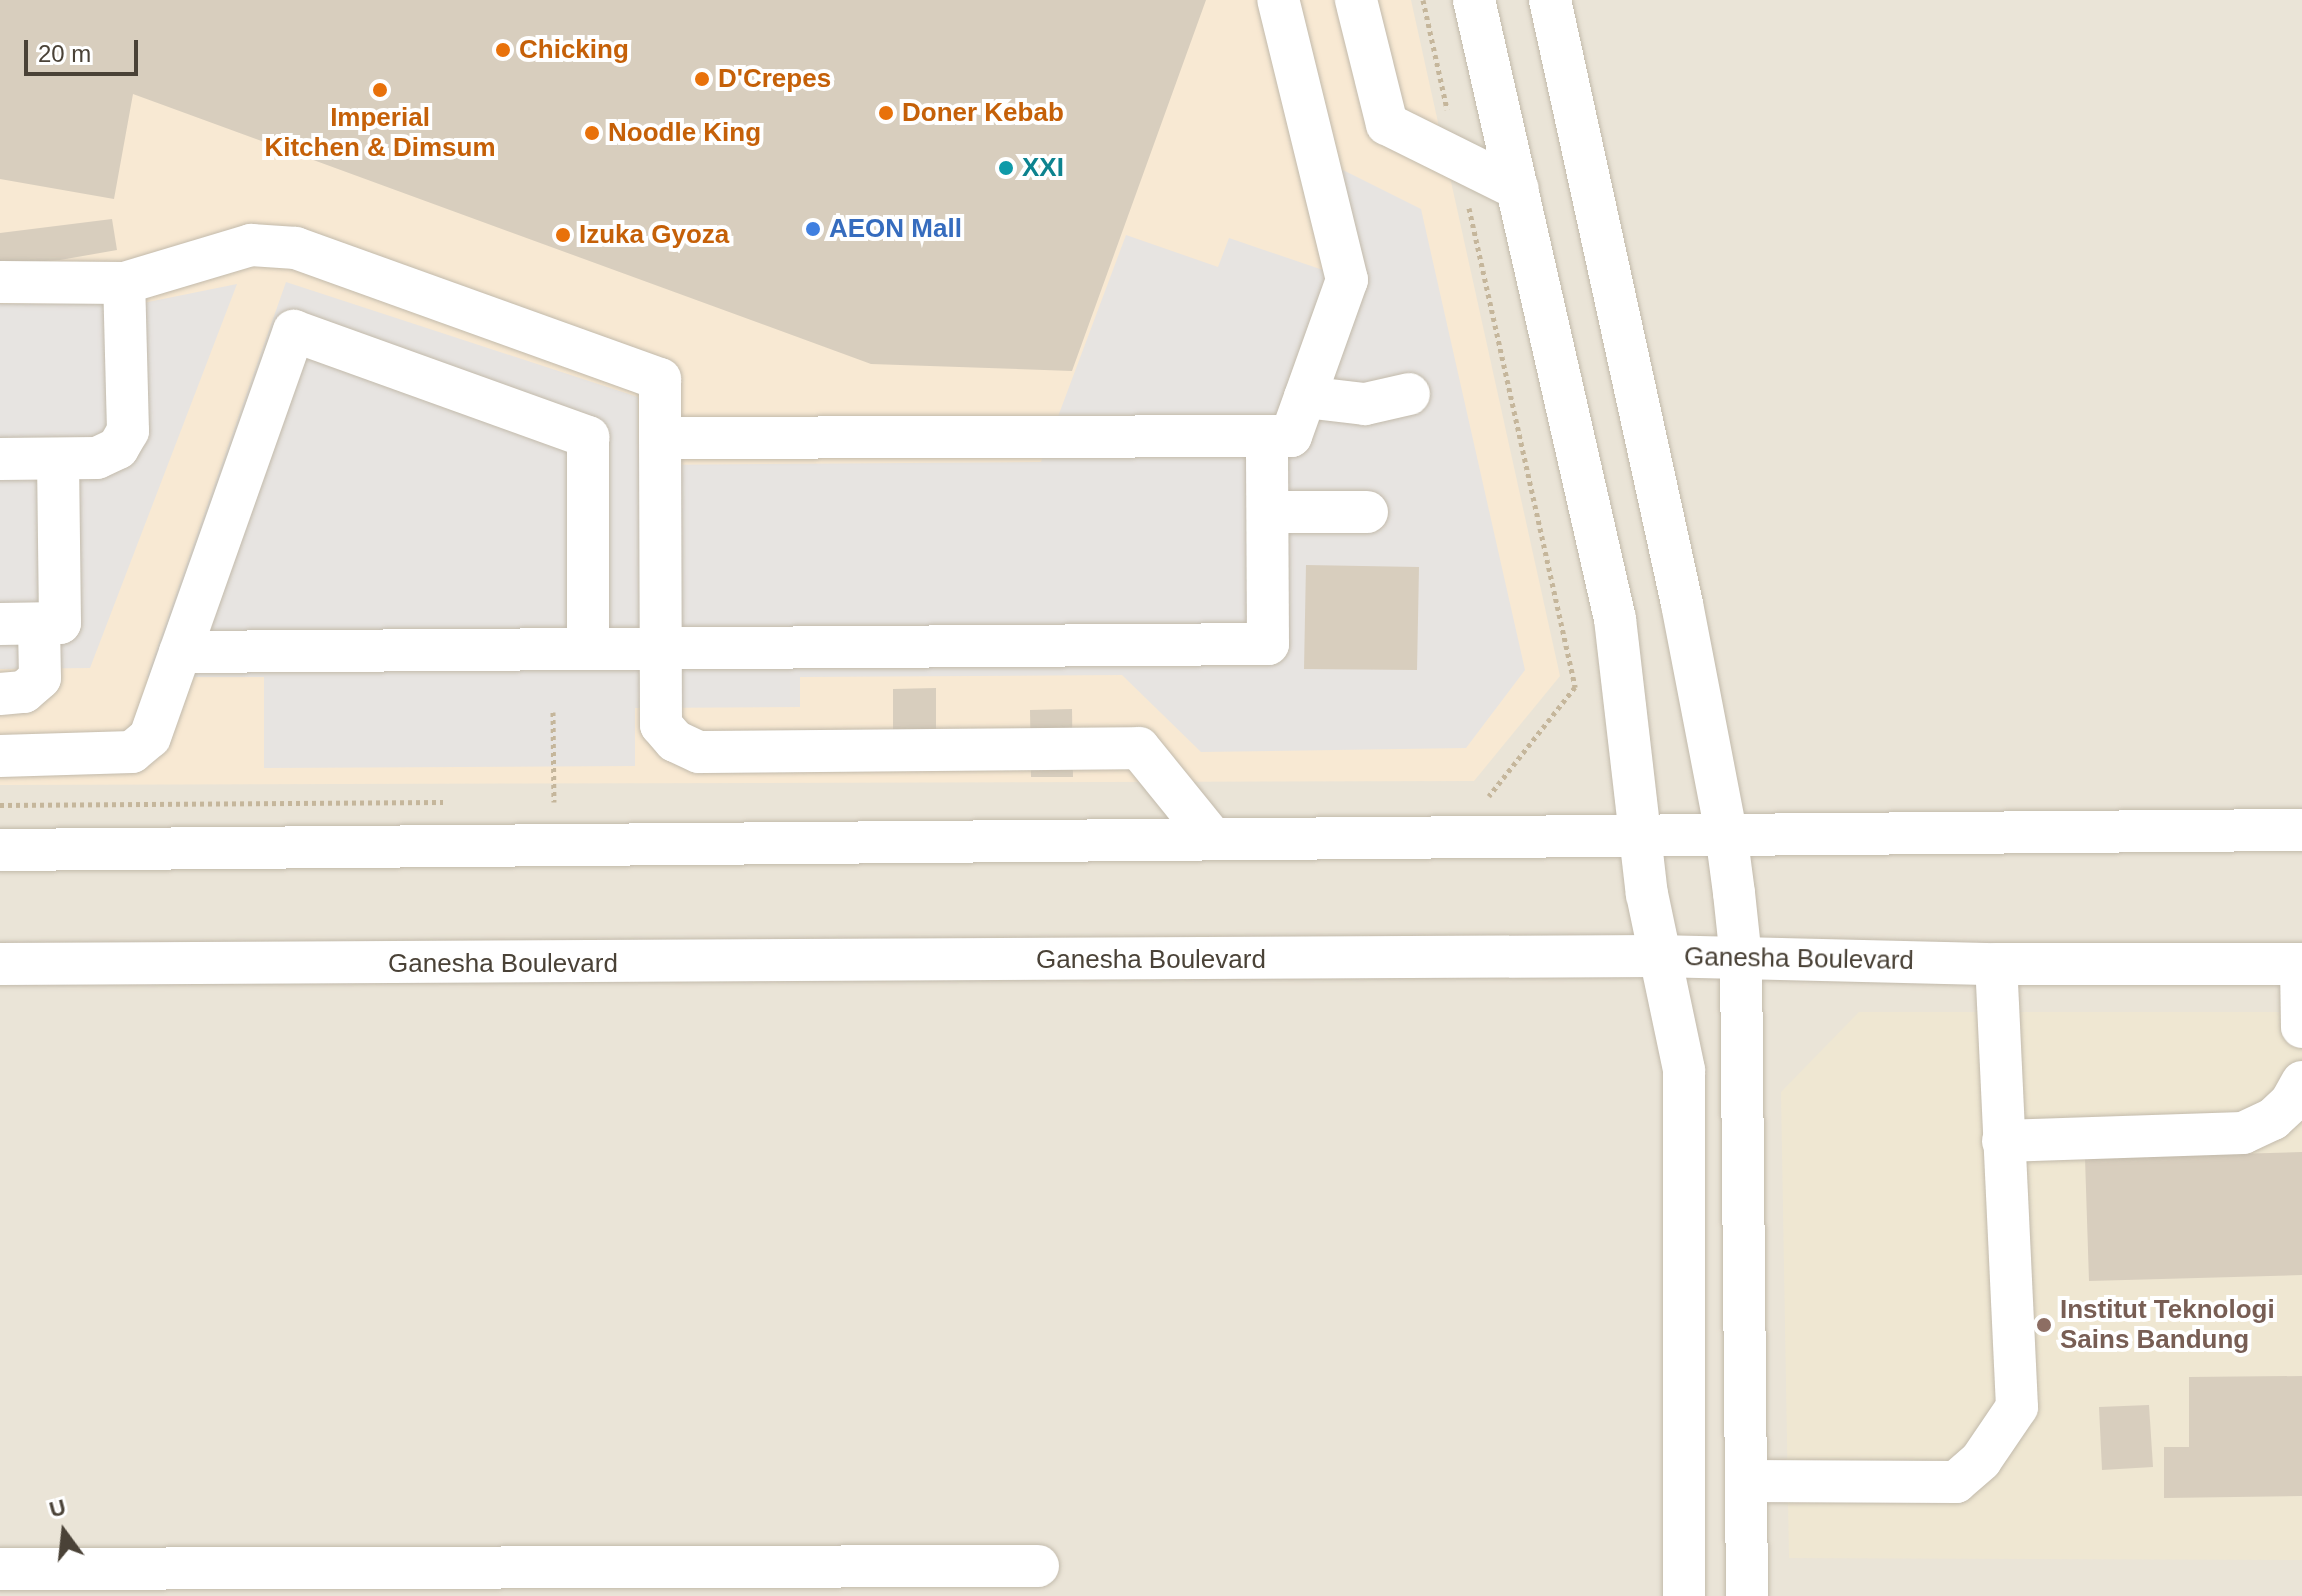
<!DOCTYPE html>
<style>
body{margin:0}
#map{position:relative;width:2302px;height:1596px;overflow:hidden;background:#f5f2e9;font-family:Arial,sans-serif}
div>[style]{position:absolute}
.residential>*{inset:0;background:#eae4d7}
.commercial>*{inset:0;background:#f8e9d3}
.education>*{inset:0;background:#efe7d2}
.parking>*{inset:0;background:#e7e4e1}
.building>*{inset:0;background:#d8cebe}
.path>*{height:5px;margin-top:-2.5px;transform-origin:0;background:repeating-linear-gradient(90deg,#c5b69b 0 4px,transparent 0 8px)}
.roads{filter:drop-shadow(0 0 2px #c2baab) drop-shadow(0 0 2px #c2baab)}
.minor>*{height:42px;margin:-21px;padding:0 21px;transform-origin:21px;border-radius:21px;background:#fff}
.dots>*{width:22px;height:22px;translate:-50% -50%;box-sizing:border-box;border:4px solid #fff;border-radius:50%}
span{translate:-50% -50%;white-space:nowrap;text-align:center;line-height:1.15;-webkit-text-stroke:8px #fff;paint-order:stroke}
.food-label{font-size:26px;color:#c56008;font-weight:700}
.left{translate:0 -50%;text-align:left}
.culture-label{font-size:26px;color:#0d838f;font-weight:700}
.shop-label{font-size:26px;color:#366cbe;font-weight:700}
.street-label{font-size:26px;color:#4a4237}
.education-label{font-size:26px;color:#785e54;font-weight:700}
.north{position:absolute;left:24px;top:1492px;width:80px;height:80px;-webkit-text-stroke:6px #fff;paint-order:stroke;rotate:345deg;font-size:22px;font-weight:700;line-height:32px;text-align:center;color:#4a4237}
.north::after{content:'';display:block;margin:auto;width:28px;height:36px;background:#4a4237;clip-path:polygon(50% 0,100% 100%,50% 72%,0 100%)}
.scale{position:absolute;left:24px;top:40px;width:114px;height:36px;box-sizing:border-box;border:4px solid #4a4237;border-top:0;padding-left:10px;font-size:24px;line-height:28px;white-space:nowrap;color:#4a4237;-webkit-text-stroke:6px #fff;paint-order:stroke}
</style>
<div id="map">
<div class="residential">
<i style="clip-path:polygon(0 0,2302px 0,2302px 1596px,0 1596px)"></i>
</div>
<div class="commercial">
<i style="clip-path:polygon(0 0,1411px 0,1560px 676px,1474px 781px,0 785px)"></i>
</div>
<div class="education">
<i style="clip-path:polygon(1859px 1012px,2302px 1012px,2302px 1560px,1789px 1558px,1781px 1092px)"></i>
</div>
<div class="parking">
<i style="clip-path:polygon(1341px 169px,1421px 209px,1525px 670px,1466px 748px,1201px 752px,1122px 675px,800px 677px,800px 707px,635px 708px,635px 766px,264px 768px,264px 677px,147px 677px,286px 282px,638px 397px,639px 465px,1041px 462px,1126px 235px,1218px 267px,1229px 238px,1367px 285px)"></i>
<i style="clip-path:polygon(237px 284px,90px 668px,0 669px,0 304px,143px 303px)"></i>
</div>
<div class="building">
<i style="clip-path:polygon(0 0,1206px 0,1072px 371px,871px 364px,133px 94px,114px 199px,0 179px)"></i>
<i style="clip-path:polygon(112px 219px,117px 250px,60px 260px,0 264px,0 233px)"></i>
<i style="clip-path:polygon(1306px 565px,1419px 567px,1417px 670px,1304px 669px)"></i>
<i style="clip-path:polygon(936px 688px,936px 745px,893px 745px,893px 689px)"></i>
<i style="clip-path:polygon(1072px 709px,1073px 777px,1031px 777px,1030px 710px)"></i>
<i style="clip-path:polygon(2302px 1152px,2302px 1275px,2089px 1281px,2085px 1158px)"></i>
<i style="clip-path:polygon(2302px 1376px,2302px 1496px,2164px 1498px,2164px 1447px,2189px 1447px,2189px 1377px)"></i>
<i style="clip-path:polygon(2149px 1405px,2153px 1467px,2102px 1470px,2099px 1407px)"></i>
</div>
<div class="path">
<i style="left:1423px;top:0;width:112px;rotate:77.6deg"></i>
<i style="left:1469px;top:208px;width:491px;rotate:77.5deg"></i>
<i style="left:1575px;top:687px;width:139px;rotate:128.3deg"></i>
<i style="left:553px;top:712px;width:90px;rotate:89.4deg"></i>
<i style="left:0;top:805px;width:443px;rotate:-0.4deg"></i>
</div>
<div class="roads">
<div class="minor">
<i style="left:1356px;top:0;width:128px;rotate:76deg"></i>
<i style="left:1387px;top:124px;width:146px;rotate:26.4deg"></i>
<i style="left:1474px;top:0;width:635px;rotate:77.17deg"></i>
<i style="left:1615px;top:619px;width:277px;rotate:83.4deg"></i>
<i style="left:1647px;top:894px;width:180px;rotate:78.1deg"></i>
<i style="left:1684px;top:1070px;width:526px;rotate:90deg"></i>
<i style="left:1550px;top:0;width:618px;rotate:77.67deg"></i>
<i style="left:1682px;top:604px;width:233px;rotate:79.1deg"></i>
<i style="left:1726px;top:833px;width:61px;rotate:82.4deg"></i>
<i style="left:1734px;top:893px;width:65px;rotate:83.9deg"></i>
<i style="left:1741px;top:958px;width:638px;rotate:89.46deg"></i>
<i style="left:0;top:282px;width:124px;rotate:0.5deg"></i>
<i style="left:124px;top:283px;width:133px;rotate:-16.7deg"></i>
<i style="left:251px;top:245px;width:45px;rotate:3.8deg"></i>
<i style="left:296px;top:248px;width:387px;rotate:19.8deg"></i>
<i style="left:660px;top:379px;width:59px;rotate:90deg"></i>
<i style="left:660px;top:438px;width:631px;rotate:-0.18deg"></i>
<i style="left:1291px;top:436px;width:166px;rotate:-70.3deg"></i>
<i style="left:1347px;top:280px;width:288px;rotate:-103.8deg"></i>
<i style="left:1305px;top:397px;width:60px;rotate:6.7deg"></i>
<i style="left:1365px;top:404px;width:45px;rotate:-12.8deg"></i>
<i style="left:660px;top:438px;width:287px;rotate:89.8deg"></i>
<i style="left:661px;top:725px;width:21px;rotate:49deg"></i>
<i style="left:675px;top:741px;width:26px;rotate:25deg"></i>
<i style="left:699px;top:752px;width:440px;rotate:-0.5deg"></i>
<i style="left:1139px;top:748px;width:116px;rotate:51deg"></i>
<i style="left:0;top:459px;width:97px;rotate:-0.6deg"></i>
<i style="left:97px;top:458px;width:23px;rotate:-25deg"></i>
<i style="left:118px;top:448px;width:20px;rotate:-60deg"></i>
<i style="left:128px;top:431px;width:148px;rotate:-91.5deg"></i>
<i style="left:1268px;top:512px;width:99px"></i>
<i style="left:0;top:624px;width:60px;rotate:-1deg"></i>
<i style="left:60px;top:623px;width:164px;rotate:-90.7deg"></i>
<i style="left:180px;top:652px;width:1088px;rotate:-0.42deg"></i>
<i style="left:1268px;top:644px;width:207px;rotate:-90.3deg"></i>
<i style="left:0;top:694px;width:24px;rotate:-5deg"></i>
<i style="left:24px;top:692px;width:21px;rotate:-41deg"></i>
<i style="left:40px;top:678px;width:54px;rotate:-91.1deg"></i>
<i style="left:0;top:756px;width:132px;rotate:-1.7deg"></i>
<i style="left:132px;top:752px;width:23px;rotate:-40deg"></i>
<i style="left:150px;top:737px;width:431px;rotate:-70.5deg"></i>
<i style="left:294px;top:331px;width:313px;rotate:19.8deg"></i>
<i style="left:588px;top:437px;width:212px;rotate:90deg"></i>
<i style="left:0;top:850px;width:2302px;rotate:-0.5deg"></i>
<i style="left:0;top:964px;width:1658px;rotate:-0.28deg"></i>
<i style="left:1658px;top:956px;width:338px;rotate:1.4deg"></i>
<i style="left:1996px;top:964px;width:306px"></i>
<i style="left:2301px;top:964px;width:63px;rotate:89.1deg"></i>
<i style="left:2003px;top:1141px;width:240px;rotate:-1.9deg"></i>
<i style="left:2243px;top:1133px;width:33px;rotate:-25deg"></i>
<i style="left:2273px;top:1119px;width:25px;rotate:-43deg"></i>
<i style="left:2291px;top:1102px;width:23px;rotate:-61deg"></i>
<i style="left:1746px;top:1481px;width:210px;rotate:0.3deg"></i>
<i style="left:1956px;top:1482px;width:33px;rotate:-41deg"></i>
<i style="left:1981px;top:1460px;width:64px;rotate:-55.8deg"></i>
<i style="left:2017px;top:1407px;width:443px;rotate:-92.7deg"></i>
<i style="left:0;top:1569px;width:1038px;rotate:-0.17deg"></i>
</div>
</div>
<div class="dots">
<i style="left:503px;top:50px;background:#e8710a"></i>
<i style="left:702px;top:79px;background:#e8710a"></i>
<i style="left:380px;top:90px;background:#e8710a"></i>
<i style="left:886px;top:113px;background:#e8710a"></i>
<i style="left:592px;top:133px;background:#e8710a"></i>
<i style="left:1006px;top:168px;background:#0f9aa8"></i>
<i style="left:813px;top:229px;background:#3f7fe0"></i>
<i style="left:563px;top:235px;background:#e8710a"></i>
<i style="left:2044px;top:1325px;background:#8d6e63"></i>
</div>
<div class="food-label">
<span class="left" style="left:519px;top:50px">Chicking</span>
<span class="left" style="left:718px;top:79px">D'Crepes</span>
<span class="left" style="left:902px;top:113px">Doner Kebab</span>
<span style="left:380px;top:133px">Imperial<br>Kitchen &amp; Dimsum</span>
<span class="left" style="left:608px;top:133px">Noodle King</span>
<span class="left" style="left:579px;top:235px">Izuka Gyoza</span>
</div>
<div class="culture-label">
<span class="left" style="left:1022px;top:168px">XXI</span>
</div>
<div class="shop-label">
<span class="left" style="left:829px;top:229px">AEON Mall</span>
</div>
<div class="street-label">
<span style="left:1799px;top:959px;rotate:1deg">Ganesha Boulevard</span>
<span style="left:1151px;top:960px">Ganesha Boulevard</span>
<span style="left:503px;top:964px">Ganesha Boulevard</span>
</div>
<div class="education-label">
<span class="left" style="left:2060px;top:1325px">Institut Teknologi<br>Sains Bandung</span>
</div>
<div class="north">U</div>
<div class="scale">20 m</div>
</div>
